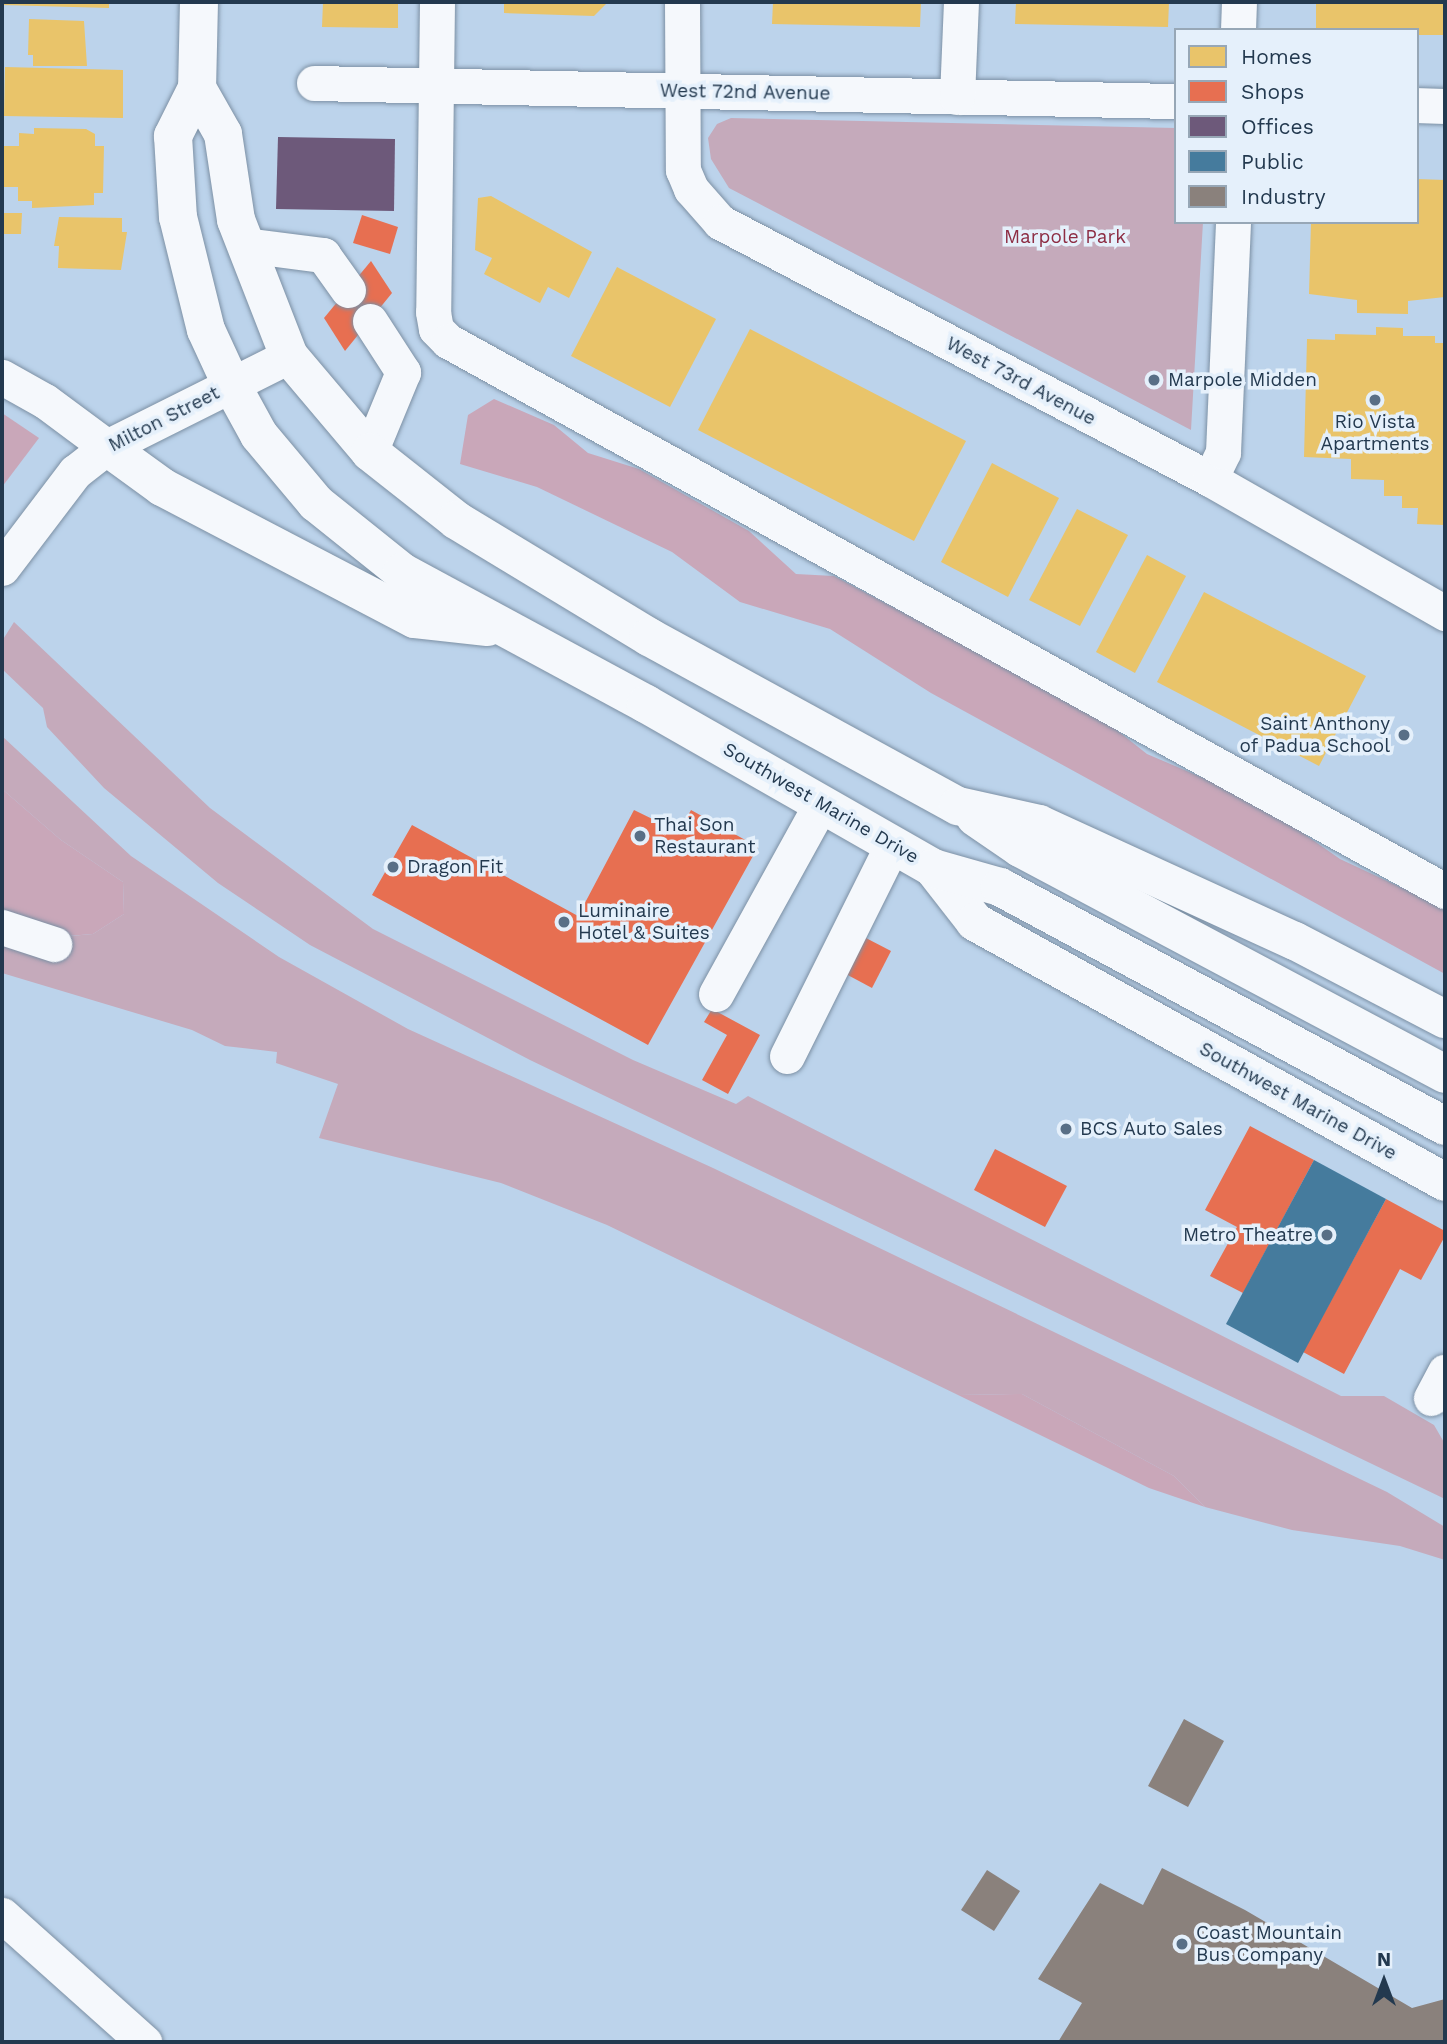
<!DOCTYPE html>
<style>
body{margin:0}
#map{position:relative;width:1447px;height:2044px;overflow:hidden;background:#bcd3eb;font-family:"Work Sans",sans-serif}
div>[style]{position:absolute}
.green>*{inset:0;background:#c5aabb}
.forest>*{inset:0;background:#c9a7b9}
.homes>*{inset:0;background:#e9c46a}
.shops>*{inset:0;background:#e76f51}
.offices>*{inset:0;background:#6d597a}
.public>*{inset:0;background:#457b9d}
.industry>*{inset:0;background:#8a817c}
.roads{filter:drop-shadow(0 0 2px #7c90a4) drop-shadow(0 0 2px #7c90a4)}
.minor>*{height:35px;margin:-17.5px;padding:0 17.5px;transform-origin:17.5px;border-radius:17.5px;background:#f5f8fc}
.major>*{height:38px;margin:-19px;padding:0 19px;transform-origin:19px;border-radius:19px;background:#f5f8fc}
.dots>*{width:19px;height:19px;translate:-50% -50%;box-sizing:border-box;border:4px solid #e5f0fb;border-radius:50%}
span{translate:-50% -50%;white-space:nowrap;text-align:center;line-height:1.15;-webkit-text-stroke:7px #e5f0fb;paint-order:stroke}
.street-label{font-size:19px;color:#23394f}
.park-label{font-size:19px;color:#8d2d44}
.poi-label{font-size:19px;color:#23394f}
.left{translate:0 -50%;text-align:left}
.right{translate:-100% -50%;text-align:right}
.frame{position:absolute;inset:0;border:4px solid #23394f;pointer-events:none}
.legend{position:absolute;left:1174px;top:28px;width:245px;height:196px;box-sizing:border-box;background:#e5f0fb;border:2px solid #97a7b6;margin:0;padding:9px 12px;list-style:none;font-size:21px;color:#23394f}
.legend li{display:flex;align-items:center;gap:14px;height:35px}
.legend b{width:35px;border:2px solid #97a7b6}
.north{position:absolute;left:1349px;top:1946px;width:70px;height:70px;-webkit-text-stroke:5px #e5f0fb;paint-order:stroke;rotate:0deg;font-size:19px;font-weight:700;line-height:28px;text-align:center;color:#23394f}
.north::after{content:'';display:block;margin:auto;width:24px;height:32px;background:#23394f;clip-path:polygon(50% 0,100% 100%,50% 72%,0 100%)}
</style>
<div id="map">
<div class="green">
<i style="clip-path:polygon(731px 118px,1176px 128px,1176px 222px,1203px 222px,1191px 430px,729px 188px,711px 159px,708px 138px,717px 124px)"></i>
<i style="clip-path:polygon(14px 622px,210px 808px,373px 929px,633px 1060px,736px 1104px,748px 1096px,1341px 1396px,1384px 1396px,1434px 1425px,1445px 1444px,1445px 1499px,530px 1060px,310px 945px,218px 883px,104px 788px,47px 727px,43px 708px,2px 669px,2px 641px)"></i>
<i style="clip-path:polygon(2px 736px,131px 856px,279px 957px,408px 1029px,713px 1168px,1387px 1492px,1445px 1527px,1445px 1560px,1400px 1546px,1292px 1530px,1205px 1507px,1174px 1476px,1022px 1394px,958px 1395px,607px 1225px,501px 1183px,319px 1138px,338px 1084px,276px 1063px,277px 1052px,225px 1046px,192px 1030px,2px 973px,2px 937px,61px 950px,70px 936px,93px 934px,124px 914px,123px 882px,61px 840px,2px 789px)"></i>
</div>
<div class="forest">
<i style="clip-path:polygon(494px 399px,554px 425px,588px 453px,639px 469px,749px 531px,796px 574px,834px 576px,1099px 716px,1147px 754px,1257px 801px,1340px 859px,1445px 908px,1445px 974px,931px 693px,830px 629px,740px 602px,672px 552px,537px 487px,460px 464px,468px 415px)"></i>
<i style="clip-path:polygon(2px 413px,39px 438px,2px 487px)"></i>
<i style="clip-path:polygon(2px 789px,61px 840px,123px 882px,124px 914px,93px 934px,56px 937px,2px 919px)"></i>
<i style="clip-path:polygon(1022px 1394px,1174px 1476px,1205px 1507px,1149px 1488px,958px 1395px)"></i>
</div>
<div class="homes">
<i style="clip-path:polygon(2px 2px,109px 2px,109px 8px,2px 5px)"></i>
<i style="clip-path:polygon(323px 2px,398px 2px,398px 28px,322px 27px)"></i>
<i style="clip-path:polygon(504px 2px,608px 2px,594px 16px,504px 13px)"></i>
<i style="clip-path:polygon(773px 2px,921px 2px,920px 27px,772px 24px)"></i>
<i style="clip-path:polygon(1016px 2px,1169px 2px,1168px 27px,1015px 24px)"></i>
<i style="clip-path:polygon(1316px 2px,1445px 2px,1445px 35px,1417px 35px,1417px 30px,1316px 30px)"></i>
<i style="clip-path:polygon(29px 19px,84px 21px,87px 66px,33px 66px,33px 55px,28px 55px)"></i>
<i style="clip-path:polygon(5px 67px,123px 70px,123px 118px,4px 116px)"></i>
<i style="clip-path:polygon(34px 128px,86px 129px,95px 134px,95px 146px,104px 146px,103px 193px,94px 193px,94px 205px,32px 208px,32px 201px,18px 201px,18px 187px,3px 187px,3px 146px,19px 146px,19px 133px,34px 134px)"></i>
<i style="clip-path:polygon(1417px 179px,1445px 180px,1445px 297px,1408px 301px,1408px 314px,1357px 313px,1357px 300px,1309px 294px,1311px 222px,1417px 222px)"></i>
<i style="clip-path:polygon(491px 196px,592px 252px,569px 298px,548px 287px,540px 303px,484px 274px,492px 258px,475px 250px,478px 198px)"></i>
<i style="clip-path:polygon(2px 213px,22px 213px,21px 234px,2px 234px)"></i>
<i style="clip-path:polygon(59px 217px,122px 218px,122px 232px,127px 232px,121px 270px,58px 268px,59px 246px,54px 246px)"></i>
<i style="clip-path:polygon(617px 267px,716px 319px,670px 407px,571px 356px)"></i>
<i style="clip-path:polygon(1376px 327px,1403px 328px,1403px 336px,1435px 336px,1435px 343px,1445px 343px,1445px 525px,1417px 524px,1418px 508px,1402px 508px,1402px 496px,1384px 496px,1384px 480px,1351px 479px,1351px 459px,1304px 457px,1307px 339px,1335px 340px,1335px 334px,1376px 335px)"></i>
<i style="clip-path:polygon(750px 329px,966px 441px,914px 541px,698px 430px)"></i>
<i style="clip-path:polygon(992px 463px,1059px 498px,1008px 597px,941px 562px)"></i>
<i style="clip-path:polygon(1077px 509px,1128px 535px,1080px 626px,1029px 600px)"></i>
<i style="clip-path:polygon(1147px 555px,1186px 576px,1135px 673px,1096px 652px)"></i>
<i style="clip-path:polygon(1204px 592px,1366px 676px,1319px 766px,1157px 682px)"></i>
</div>
<div class="shops">
<i style="clip-path:polygon(362px 215px,398px 227px,390px 254px,353px 243px)"></i>
<i style="clip-path:polygon(371px 261px,392px 293px,345px 351px,324px 318px)"></i>
<i style="clip-path:polygon(634px 810px,679px 832px,691px 810px,758px 847px,648px 1045px,372px 895px,412px 825px,578px 916px)"></i>
<i style="clip-path:polygon(864px 937px,891px 951px,872px 988px,844px 973px)"></i>
<i style="clip-path:polygon(712px 1009px,760px 1035px,728px 1094px,702px 1080px,727px 1035px,704px 1022px)"></i>
<i style="clip-path:polygon(1250px 1126px,1314px 1160px,1243px 1293px,1210px 1276px,1237px 1227px,1205px 1210px)"></i>
<i style="clip-path:polygon(995px 1149px,1067px 1186px,1045px 1227px,974px 1190px)"></i>
<i style="clip-path:polygon(1386px 1199px,1445px 1231px,1445px 1236px,1421px 1280px,1400px 1269px,1344px 1374px,1303px 1352px)"></i>
</div>
<div class="offices">
<i style="clip-path:polygon(278px 137px,395px 139px,394px 211px,276px 209px)"></i>
</div>
<div class="public">
<i style="clip-path:polygon(1314px 1160px,1386px 1199px,1298px 1363px,1226px 1324px)"></i>
</div>
<div class="industry">
<i style="clip-path:polygon(1184px 1719px,1224px 1741px,1188px 1807px,1148px 1786px)"></i>
<i style="clip-path:polygon(1162px 1868px,1245px 1910px,1412px 2008px,1445px 1999px,1445px 2042px,1058px 2042px,1082px 2003px,1038px 1979px,1100px 1883px,1143px 1905px)"></i>
<i style="clip-path:polygon(987px 1870px,1020px 1891px,994px 1931px,961px 1910px)"></i>
</div>
<div class="roads">
<div class="minor">
<i style="left:437px;top:2px;width:310px;rotate:90.7deg"></i>
<i style="left:433px;top:312px;width:17px;rotate:80deg"></i>
<i style="left:436px;top:329px;width:17px;rotate:45deg"></i>
<i style="left:448px;top:341px;width:1139px;rotate:28.88deg"></i>
<i style="left:682px;top:2px;width:168px;rotate:89.7deg"></i>
<i style="left:683px;top:170px;width:21px;rotate:67deg"></i>
<i style="left:691px;top:189px;width:44px;rotate:48.7deg"></i>
<i style="left:720px;top:222px;width:553px;rotate:27.68deg"></i>
<i style="left:1210px;top:479px;width:271px;rotate:29.7deg"></i>
<i style="left:1238px;top:30px;width:28px;rotate:-88deg"></i>
<i style="left:314px;top:83px;width:862px;rotate:1.2deg"></i>
<i style="left:957px;top:97px;width:95px;rotate:-87.6deg"></i>
<i style="left:1417px;top:105px;width:28px;rotate:2deg"></i>
<i style="left:245px;top:245px;width:79px;rotate:7.3deg"></i>
<i style="left:323px;top:255px;width:43px;rotate:54.5deg"></i>
<i style="left:370px;top:321px;width:61px;rotate:57.1deg"></i>
<i style="left:403px;top:372px;width:87px;rotate:112.4deg"></i>
<i style="left:2px;top:377px;width:49px;rotate:29.2deg"></i>
<i style="left:45px;top:401px;width:77px;rotate:36.6deg"></i>
<i style="left:1210px;top:479px;width:30px;rotate:-64deg"></i>
<i style="left:1223px;top:452px;width:230px;rotate:-87.5deg"></i>
<i style="left:2px;top:568px;width:121px;rotate:-52.8deg"></i>
<i style="left:75px;top:472px;width:41px;rotate:-38deg"></i>
<i style="left:107px;top:447px;width:203px;rotate:-26.6deg"></i>
<i style="left:2px;top:927px;width:55px;rotate:18.1deg"></i>
<i style="left:716px;top:994px;width:217px;rotate:-61.1deg"></i>
<i style="left:787px;top:1056px;width:236px;rotate:-63.5deg"></i>
<i style="left:1431px;top:1398px;width:30px;rotate:-62deg"></i>
<i style="left:2px;top:1915px;width:191px;rotate:41.8deg"></i>
</div>
<div class="major">
<i style="left:199px;top:2px;width:86px;rotate:91.3deg"></i>
<i style="left:197px;top:88px;width:54px;rotate:116.6deg"></i>
<i style="left:173px;top:136px;width:81px;rotate:86.5deg"></i>
<i style="left:178px;top:217px;width:116px;rotate:76.1deg"></i>
<i style="left:206px;top:330px;width:60px;rotate:65.2deg"></i>
<i style="left:231px;top:384px;width:58px;rotate:61.2deg"></i>
<i style="left:259px;top:435px;width:89px;rotate:50deg"></i>
<i style="left:316px;top:503px;width:110px;rotate:38.7deg"></i>
<i style="left:402px;top:572px;width:277px;rotate:28.4deg"></i>
<i style="left:646px;top:704px;width:331px;rotate:29.7deg"></i>
<i style="left:933px;top:868px;width:68px;rotate:52.1deg"></i>
<i style="left:975px;top:922px;width:537px;rotate:28.95deg"></i>
<i style="left:197px;top:88px;width:53px;rotate:60.5deg"></i>
<i style="left:223px;top:134px;width:87px;rotate:81.4deg"></i>
<i style="left:236px;top:220px;width:146px;rotate:68.7deg"></i>
<i style="left:289px;top:356px;width:126px;rotate:49.8deg"></i>
<i style="left:370px;top:452px;width:110px;rotate:38.3deg"></i>
<i style="left:456px;top:520px;width:226px;rotate:31.2deg"></i>
<i style="left:649px;top:637px;width:352px;rotate:28.7deg"></i>
<i style="left:958px;top:806px;width:83px;rotate:12.5deg"></i>
<i style="left:1039px;top:824px;width:281px;rotate:24.6deg"></i>
<i style="left:1295px;top:941px;width:169px;rotate:27.5deg"></i>
<i style="left:107px;top:447px;width:68px;rotate:36deg"></i>
<i style="left:162px;top:487px;width:285px;rotate:27.6deg"></i>
<i style="left:415px;top:619px;width:73px;rotate:6.3deg"></i>
<i style="left:975px;top:817px;width:55px;rotate:34.6deg"></i>
<i style="left:1020px;top:848px;width:481px;rotate:28deg"></i>
<i style="left:933px;top:868px;width:70px;rotate:15.8deg"></i>
<i style="left:1000px;top:887px;width:505px;rotate:28.24deg"></i>
</div>
</div>
<div class="dots">
<i style="left:1154px;top:380px;background:#596f86"></i>
<i style="left:1375px;top:400px;background:#596f86"></i>
<i style="left:1404px;top:735px;background:#596f86"></i>
<i style="left:640px;top:836px;background:#596f86"></i>
<i style="left:393px;top:867px;background:#596f86"></i>
<i style="left:564px;top:922px;background:#596f86"></i>
<i style="left:1066px;top:1129px;background:#596f86"></i>
<i style="left:1327px;top:1235px;background:#596f86"></i>
<i style="left:1182px;top:1944px;background:#596f86"></i>
</div>
<div class="street-label">
<span style="left:745px;top:92px;rotate:1deg">West 72nd Avenue</span>
<span style="left:1021px;top:381px;rotate:28deg">West 73rd Avenue</span>
<span style="left:164px;top:419px;rotate:-27deg">Milton Street</span>
<span style="left:821px;top:803px;rotate:30deg">Southwest Marine Drive</span>
<span style="left:1298px;top:1101px;rotate:29deg">Southwest Marine Drive</span>
</div>
<div class="park-label">
<span style="left:1065px;top:237px">Marpole Park</span>
</div>
<div class="poi-label">
<span class="left" style="left:1168px;top:380px">Marpole Midden</span>
<span style="left:1375px;top:433px">Rio Vista<br>Apartments</span>
<span class="right" style="left:1390px;top:735px">Saint Anthony<br>of Padua School</span>
<span class="left" style="left:654px;top:836px">Thai Son<br>Restaurant</span>
<span class="left" style="left:407px;top:867px">Dragon Fit</span>
<span class="left" style="left:578px;top:922px">Luminaire<br>Hotel &amp; Suites</span>
<span class="left" style="left:1080px;top:1129px">BCS Auto Sales</span>
<span class="right" style="left:1313px;top:1235px">Metro Theatre</span>
<span class="left" style="left:1196px;top:1944px">Coast Mountain<br>Bus Company</span>
</div>
<div class="frame"></div>
<ul class="legend">
<li><b style="height:19px;background:#e9c46a"></b>Homes</li>
<li><b style="height:19px;background:#e76f51"></b>Shops</li>
<li><b style="height:19px;background:#6d597a"></b>Offices</li>
<li><b style="height:19px;background:#457b9d"></b>Public</li>
<li><b style="height:19px;background:#8a817c"></b>Industry</li>
</ul>
<div class="north">N</div>
</div>
